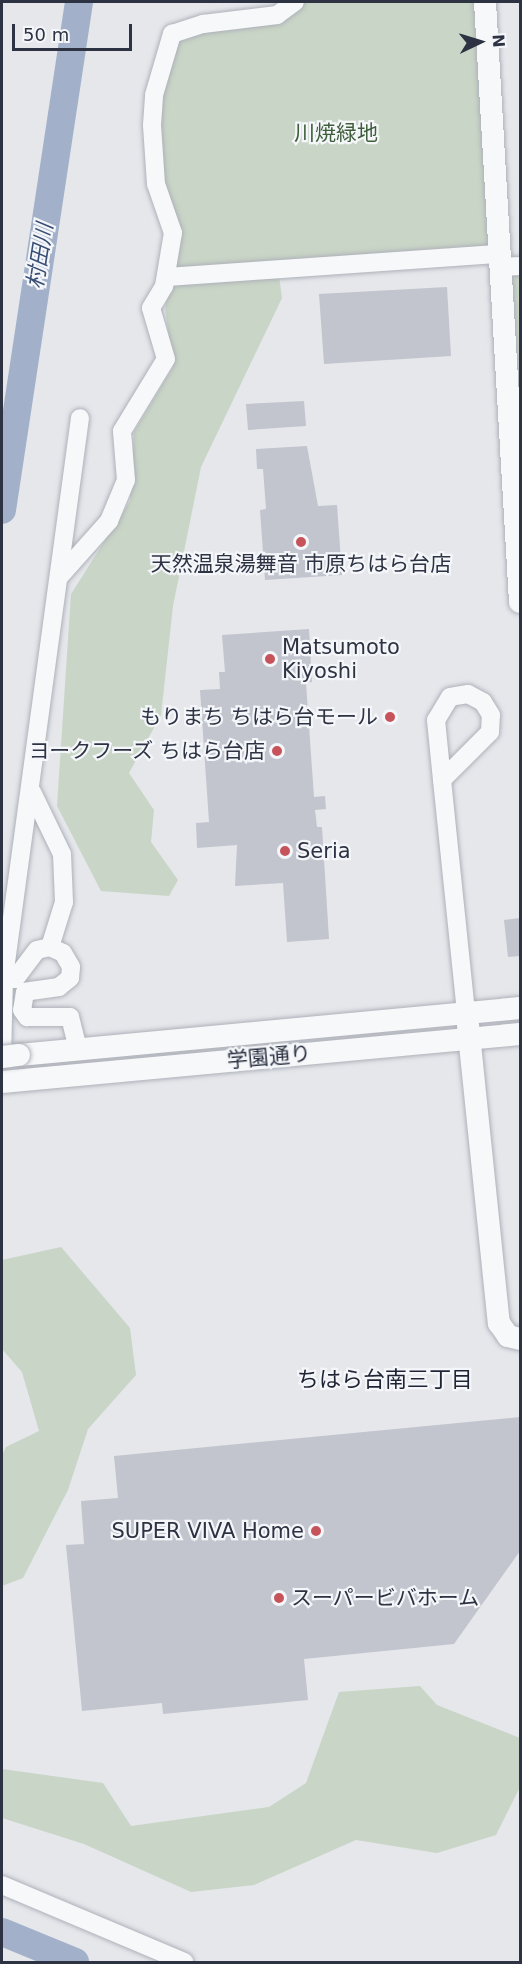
<!DOCTYPE html>
<meta charset="utf-8">
<style>
body{margin:0}
#map{position:relative;width:522px;height:1964px;overflow:hidden;background:#e5e7eb;font-family:"DejaVu Sans","Noto Sans JP",sans-serif}
div>[style]{position:absolute}
.green>*{inset:0;background:#c9d5c6}
.river>*{height:28px;margin:-14px;padding:0 14px;transform-origin:14px;border-radius:14px;background:#a2b1c9}
.building>*{inset:0;background:#c2c5ce}
.roads{filter:drop-shadow(0 0 2px #aeb1b9) drop-shadow(0 0 2px #aeb1b9)}
.minor>*{height:18px;margin:-9px;padding:0 9px;transform-origin:9px;border-radius:9px;background:#f7f8fa}
.tertiary>*{height:22px;margin:-11px;padding:0 11px;transform-origin:11px;border-radius:11px;background:#f7f8fa}
.bridges{filter:drop-shadow(0 0 2px #aeb1b9) drop-shadow(0 0 2px #aeb1b9)}
.tertiary-bridge>*{height:22px;margin:-11px;padding:0 11px;transform-origin:11px;border-radius:11px;background:#f7f8fa}
.dots>*{width:16px;height:16px;translate:-50% -50%;box-sizing:border-box;border:3px solid #f4f6f9;border-radius:50%}
span{translate:-50% -50%;white-space:nowrap;text-align:center;line-height:1.15;-webkit-text-stroke:4.5px #f4f6f9;paint-order:stroke}
.park-label{font-size:21px;color:#3e5e3b}
.poi-label{font-size:21px;color:#2d3343}
.left{translate:0 -50%;text-align:left}
.right{translate:-100% -50%;text-align:right}
.street-label{font-size:21px;color:#2d3343}
.water-label{font-size:22px;color:#394e75;font-style:italic}
.neighbourhood-label{font-size:22px;color:#1f2434}
.frame{position:absolute;inset:0;border:3px solid #2d3343;pointer-events:none}
.north{position:absolute;left:450px;top:12px;width:60px;height:60px;-webkit-text-stroke:4px #f4f6f9;paint-order:stroke;rotate:86deg;font-size:16px;font-weight:700;line-height:24px;text-align:center;color:#2d3343}
.north::after{content:'';display:block;margin:auto;width:21px;height:27px;background:#2d3343;clip-path:polygon(50% 0,100% 100%,50% 72%,0 100%)}
.scale{position:absolute;left:12px;top:24px;width:120px;height:27px;box-sizing:border-box;border:3px solid #2d3343;border-top:0;padding-left:8px;font-size:18px;line-height:21px;white-space:nowrap;color:#2d3343;-webkit-text-stroke:4px #f4f6f9;paint-order:stroke}
</style>
<div id="map">
<div class="green">
<i style="clip-path:polygon(295px 2px,485px 2px,500px 254px,278px 269px,282px 298px,201px 467px,173px 606px,161px 715px,129px 773px,154px 810px,151px 842px,178px 880px,169px 896px,101px 891px,57px 806px,71px 594px,130px 501px,134px 432px,173px 367px,165px 308px,172px 277px,173px 233px,156px 184px,154px 95px,172px 34px)"></i>
<i style="clip-path:polygon(520px 265px,520px 403px,508px 404px,501px 267px)"></i>
<i style="clip-path:polygon(61px 1247px,130px 1328px,136px 1375px,88px 1429px,68px 1490px,23px 1578px,2px 1586px,2px 1455px,6px 1447px,39px 1431px,22px 1372px,2px 1349px,2px 1260px)"></i>
<i style="clip-path:polygon(420px 1686px,437px 1705px,520px 1738px,520px 1787px,496px 1835px,437px 1853px,356px 1840px,254px 1885px,191px 1892px,84px 1844px,2px 1818px,2px 1769px,103px 1783px,131px 1826px,269px 1807px,306px 1783px,339px 1692px)"></i>
</div>
<div class="river">
<i style="left:2px;top:510px;width:514px;rotate:-81.38deg"></i>
<i style="left:2px;top:1932px;width:79px;rotate:22.3deg"></i>
</div>
<div class="building">
<i style="clip-path:polygon(447px 287px,451px 356px,324px 364px,319px 294px)"></i>
<i style="clip-path:polygon(304px 401px,306px 426px,248px 430px,246px 404px)"></i>
<i style="clip-path:polygon(307px 446px,318px 506px,337px 505px,342px 575px,265px 580px,260px 510px,266px 509px,263px 469px,257px 469px,256px 449px)"></i>
<i style="clip-path:polygon(309px 629px,312px 682px,306px 683px,314px 797px,325px 796px,326px 809px,315px 810px,317px 827px,322px 827px,329px 939px,287px 942px,283px 883px,235px 886px,237px 845px,197px 848px,196px 823px,209px 822px,200px 690px,220px 689px,219px 672px,225px 672px,222px 635px)"></i>
<i style="clip-path:polygon(520px 918px,520px 956px,508px 957px,504px 920px)"></i>
<i style="clip-path:polygon(520px 1417px,520px 1551px,454px 1644px,304px 1659px,308px 1700px,163px 1714px,162px 1703px,82px 1711px,66px 1545px,84px 1544px,81px 1501px,118px 1498px,114px 1456px)"></i>
</div>
<div class="roads">
<div class="minor">
<i style="left:501px;top:267px;width:19px;rotate:-3deg"></i>
<i style="left:167px;top:277px;width:334px;rotate:-4deg"></i>
<i style="left:60px;top:576px;width:74px;rotate:-48.3deg"></i>
<i style="left:109px;top:521px;width:44px;rotate:-67.5deg"></i>
<i style="left:126px;top:480px;width:49px;rotate:-94.7deg"></i>
<i style="left:122px;top:431px;width:84px;rotate:-58.6deg"></i>
<i style="left:166px;top:359px;width:53px;rotate:-106.4deg"></i>
<i style="left:151px;top:308px;width:26px;rotate:-59deg"></i>
<i style="left:164px;top:286px;width:54px;rotate:-80.4deg"></i>
<i style="left:173px;top:233px;width:52px;rotate:-109.1deg"></i>
<i style="left:156px;top:184px;width:59px;rotate:-93.9deg"></i>
<i style="left:152px;top:125px;width:30px;rotate:-86deg"></i>
<i style="left:154px;top:95px;width:64px;rotate:-73.6deg"></i>
<i style="left:172px;top:34px;width:33px;rotate:-18deg"></i>
<i style="left:203px;top:24px;width:75px;rotate:-6.9deg"></i>
<i style="left:277px;top:15px;width:22px;rotate:-36deg"></i>
<i style="left:442px;top:780px;width:68px;rotate:-45deg"></i>
<i style="left:490px;top:732px;width:17px;rotate:-87deg"></i>
<i style="left:491px;top:715px;width:15px;rotate:-122deg"></i>
<i style="left:483px;top:702px;width:17px;rotate:-152deg"></i>
<i style="left:468px;top:694px;width:18px;rotate:171deg"></i>
<i style="left:450px;top:697px;width:27px;rotate:121deg"></i>
<i style="left:436px;top:720px;width:60px;rotate:84.3deg"></i>
<i style="left:442px;top:780px;width:235px;rotate:84.1deg"></i>
<i style="left:32px;top:792px;width:69px;rotate:64.2deg"></i>
<i style="left:62px;top:854px;width:48px;rotate:87.6deg"></i>
<i style="left:64px;top:902px;width:47px;rotate:107.3deg"></i>
<i style="left:4px;top:977px;width:11px;rotate:10deg"></i>
<i style="left:15px;top:979px;width:36px;rotate:-53deg"></i>
<i style="left:37px;top:950px;width:13px;rotate:-13deg"></i>
<i style="left:50px;top:947px;width:14px;rotate:25deg"></i>
<i style="left:63px;top:953px;width:16px;rotate:60deg"></i>
<i style="left:71px;top:967px;width:11px;rotate:95deg"></i>
<i style="left:70px;top:978px;width:14px;rotate:141deg"></i>
<i style="left:59px;top:987px;width:34px;rotate:172deg"></i>
<i style="left:25px;top:992px;width:18px;rotate:99deg"></i>
<i style="left:22px;top:1010px;width:9px;rotate:54deg"></i>
<i style="left:27px;top:1017px;width:43px"></i>
<i style="left:70px;top:1017px;width:34px;rotate:76deg"></i>
<i style="left:2px;top:1059px;width:82px;rotate:-88.6deg"></i>
<i style="left:4px;top:977px;width:564px;rotate:-82.26deg"></i>
<i style="left:2px;top:1885px;width:198px;rotate:22.9deg"></i>
</div>
<div class="tertiary">
<i style="left:485px;top:2px;width:601px;rotate:86.66deg"></i>
<i style="left:468px;top:1025px;width:300px;rotate:84.1deg"></i>
<i style="left:499px;top:1323px;width:16px;rotate:55deg"></i>
<i style="left:508px;top:1336px;width:12px;rotate:14deg"></i>
<i style="left:19px;top:1055px;width:503px;rotate:-5.36deg"></i>
<i style="left:2px;top:1082px;width:520px;rotate:-5.29deg"></i>
</div>
</div>
<div class="bridges">
<div class="tertiary-bridge">
<i style="left:2px;top:1057px;width:17px;rotate:-7deg"></i>
</div>
</div>
<div class="dots">
<i style="left:301px;top:542px;background:#c7535a"></i>
<i style="left:270px;top:659px;background:#c7535a"></i>
<i style="left:390px;top:717px;background:#c7535a"></i>
<i style="left:277px;top:751px;background:#c7535a"></i>
<i style="left:285px;top:851px;background:#c7535a"></i>
<i style="left:316px;top:1531px;background:#c7535a"></i>
<i style="left:279px;top:1598px;background:#c7535a"></i>
</div>
<div class="park-label">
<span style="left:336px;top:133px">川焼緑地</span>
</div>
<div class="poi-label">
<span style="left:301px;top:564px">天然温泉湯舞音 市原ちはら台店</span>
<span class="left" style="left:282px;top:659px">Matsumoto<br>Kiyoshi</span>
<span class="right" style="left:378px;top:717px">もりまち ちはら台モール</span>
<span class="right" style="left:265px;top:751px">ヨークフーズ ちはら台店</span>
<span class="left" style="left:297px;top:851px">Seria</span>
<span class="right" style="left:304px;top:1531px">SUPER VIVA Home</span>
<span class="left" style="left:291px;top:1598px">スーパービバホーム</span>
</div>
<div class="street-label">
<span style="left:269px;top:1057px;rotate:-5deg">学園通り</span>
</div>
<div class="water-label">
<span style="left:40px;top:256px;rotate:-81deg">村田川</span>
</div>
<div class="neighbourhood-label">
<span style="left:385px;top:1380px">ちはら台南三丁目</span>
</div>
<div class="frame"></div>
<div class="north">N</div>
<div class="scale">50 m</div>
</div>
